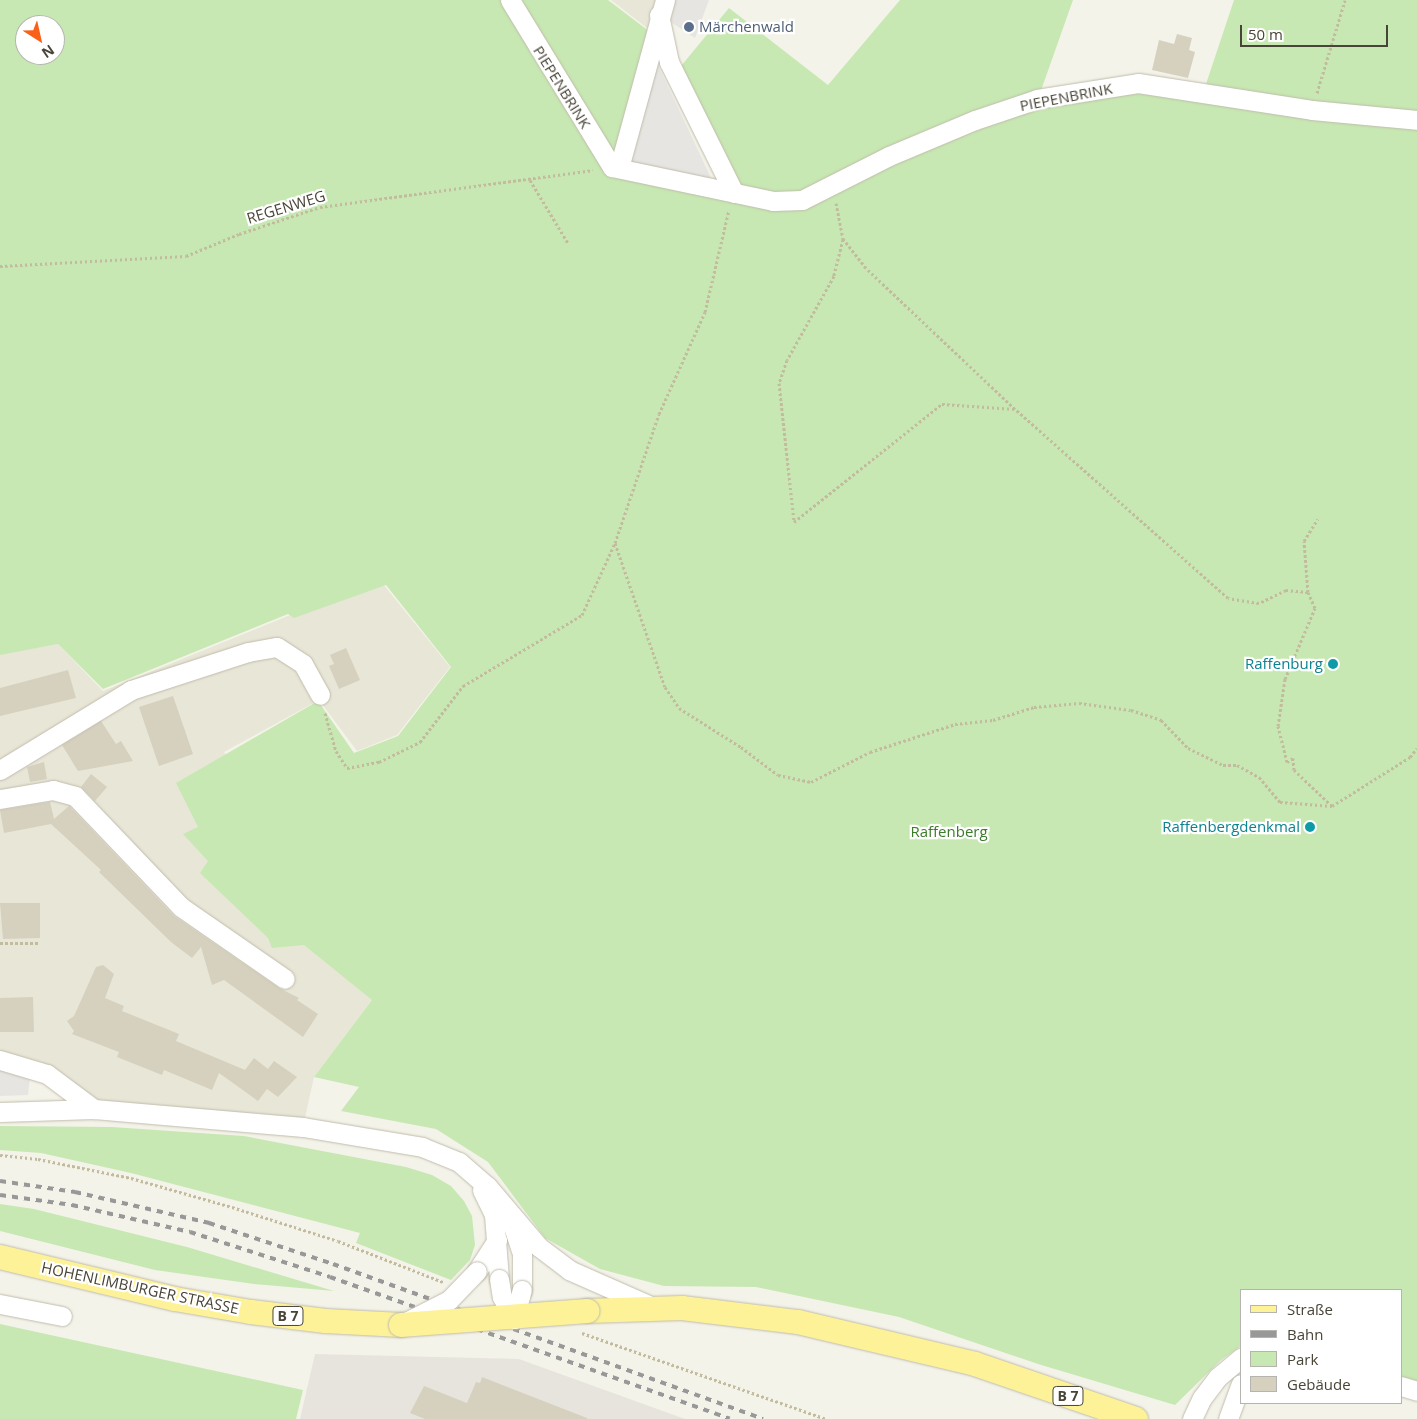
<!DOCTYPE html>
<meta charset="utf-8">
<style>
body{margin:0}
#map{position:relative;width:1417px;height:1419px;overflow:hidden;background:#f4f3e9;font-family:"Open Sans",sans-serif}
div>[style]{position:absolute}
.residential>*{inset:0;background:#e8e6d7}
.industrial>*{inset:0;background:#e7e4de}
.green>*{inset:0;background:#c7e8b2}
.parking>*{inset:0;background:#e6e5e1}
.building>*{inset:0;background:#d6d1be}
.path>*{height:3px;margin-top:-1.5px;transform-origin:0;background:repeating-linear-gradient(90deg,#c2bb9d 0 2.5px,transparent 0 5px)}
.roads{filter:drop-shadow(0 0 1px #c0bcac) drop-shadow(0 0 1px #c0bcac)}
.minor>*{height:19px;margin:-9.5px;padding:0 9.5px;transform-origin:9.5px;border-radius:9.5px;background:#fff}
.major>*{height:24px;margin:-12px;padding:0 12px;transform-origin:12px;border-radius:12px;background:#fef299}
.rail>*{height:4px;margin-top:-2px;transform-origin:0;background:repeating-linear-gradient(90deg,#989898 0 6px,transparent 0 12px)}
.bridges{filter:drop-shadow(0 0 1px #c0bcac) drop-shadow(0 0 1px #c0bcac)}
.minor-bridge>*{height:19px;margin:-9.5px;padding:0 9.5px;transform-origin:9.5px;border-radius:9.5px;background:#fff}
.major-bridge>*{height:24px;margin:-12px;padding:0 12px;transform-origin:12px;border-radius:12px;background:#fef299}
.dots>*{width:14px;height:14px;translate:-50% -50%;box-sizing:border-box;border:2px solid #fff;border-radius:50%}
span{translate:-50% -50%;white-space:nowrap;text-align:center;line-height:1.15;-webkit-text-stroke:4.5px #fff;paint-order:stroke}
.shield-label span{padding:1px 4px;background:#fff;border:1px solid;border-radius:4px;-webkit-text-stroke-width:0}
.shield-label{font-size:14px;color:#484437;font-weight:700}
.service-label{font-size:15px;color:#4e5e75}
.left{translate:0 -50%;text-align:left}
.street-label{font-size:15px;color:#484437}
.culture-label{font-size:15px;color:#0d838f}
.right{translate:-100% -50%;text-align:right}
.park-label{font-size:15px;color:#3b7b2a}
.legend{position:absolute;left:1240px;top:1289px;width:162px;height:115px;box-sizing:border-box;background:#fff;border:1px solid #b6b4af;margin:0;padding:6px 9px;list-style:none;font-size:15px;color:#484437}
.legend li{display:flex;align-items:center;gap:10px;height:25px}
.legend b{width:25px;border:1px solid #b6b4af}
.north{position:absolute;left:15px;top:15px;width:50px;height:50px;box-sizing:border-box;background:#fff;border:1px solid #b6b4af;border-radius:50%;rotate:145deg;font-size:14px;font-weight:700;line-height:20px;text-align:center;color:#484437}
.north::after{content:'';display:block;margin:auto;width:18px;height:22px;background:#f9611b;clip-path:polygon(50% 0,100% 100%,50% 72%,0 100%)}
.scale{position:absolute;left:1240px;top:25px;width:148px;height:22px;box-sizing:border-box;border:2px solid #484437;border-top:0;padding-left:6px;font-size:15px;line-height:18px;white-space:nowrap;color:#484437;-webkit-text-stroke:4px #fff;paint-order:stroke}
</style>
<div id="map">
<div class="residential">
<i style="clip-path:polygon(611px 0,664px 0,651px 31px)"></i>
<i style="clip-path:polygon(379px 579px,450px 667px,397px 735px,357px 751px,319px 700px,224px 752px,372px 1000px,314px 1077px,303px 1127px,94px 1109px,47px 1074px,0 1060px,0 654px,58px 644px,103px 691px)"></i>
</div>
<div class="industrial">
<i style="clip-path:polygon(315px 1354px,519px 1359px,685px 1419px,300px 1419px)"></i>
</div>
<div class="green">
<i style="clip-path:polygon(evenodd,0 0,608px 0,650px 32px,610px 168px,733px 193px,681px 66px,729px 8px,828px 85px,900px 0,1073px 0,1038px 99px,1138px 83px,1203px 93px,1234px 0,1417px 0,1417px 1381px,1401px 1377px,1401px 1290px,1241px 1290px,1241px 1346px,1221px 1360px,1175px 1405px,1038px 1364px,899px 1317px,756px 1287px,664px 1286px,600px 1269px,545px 1238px,488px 1162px,436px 1129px,341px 1111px,359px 1087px,314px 1077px,372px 1000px,304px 945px,272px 948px,268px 938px,200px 873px,208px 861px,183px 834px,198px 827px,176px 783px,318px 701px,354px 753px,398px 736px,451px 667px,386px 585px,294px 618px,288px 614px,103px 689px,58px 644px,0 655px,0 0,25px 25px,55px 25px,55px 55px,25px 55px,25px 25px)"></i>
<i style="clip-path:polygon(0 1126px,112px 1127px,244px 1136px,406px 1167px,432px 1175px,451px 1186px,464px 1201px,472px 1216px,475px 1245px,470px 1260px,451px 1280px,356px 1243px,360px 1233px,131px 1173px,41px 1153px,0 1150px)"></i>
<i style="clip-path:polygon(0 1204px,34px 1209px,187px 1247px,334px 1291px,254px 1284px,155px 1270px,0 1231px)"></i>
<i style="clip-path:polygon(0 1324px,303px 1390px,296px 1419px,0 1419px)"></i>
</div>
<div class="parking">
<i style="clip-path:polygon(667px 0,709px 0,695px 38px,660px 15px)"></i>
<i style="clip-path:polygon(655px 59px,714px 184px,627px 163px)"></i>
<i style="clip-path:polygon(0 1070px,30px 1077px,28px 1095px,0 1096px)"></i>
</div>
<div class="building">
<i style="clip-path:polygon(1177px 34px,1192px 38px,1189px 50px,1195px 52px,1188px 78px,1152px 70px,1159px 40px,1174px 44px)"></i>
<i style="clip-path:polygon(346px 648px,360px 680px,339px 689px,329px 666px,334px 664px,330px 655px)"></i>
<i style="clip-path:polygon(68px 670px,76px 698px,0 716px,0 688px)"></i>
<i style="clip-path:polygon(173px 696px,193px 754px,159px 766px,139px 707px)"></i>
<i style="clip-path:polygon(101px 721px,116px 744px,121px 741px,133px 761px,78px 771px,62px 745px)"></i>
<i style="clip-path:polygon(44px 762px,47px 779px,30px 782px,27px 767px)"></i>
<i style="clip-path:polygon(91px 774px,107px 787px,95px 801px,81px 787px)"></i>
<i style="clip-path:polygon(50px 802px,54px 819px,69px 806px,174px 916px,279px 988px,299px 998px,297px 1000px,318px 1014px,303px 1037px,224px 980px,212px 985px,201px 947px,192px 958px,171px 942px,99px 872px,101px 870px,51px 824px,4px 833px,0 810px)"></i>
<i style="clip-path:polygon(0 903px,40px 903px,40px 938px,3px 939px)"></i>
<i style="clip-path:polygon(103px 965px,114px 974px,105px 998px,124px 1006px,122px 1011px,179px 1034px,176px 1041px,245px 1070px,254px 1058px,268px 1069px,274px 1061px,297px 1077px,278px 1097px,267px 1089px,258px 1101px,219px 1073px,212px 1090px,164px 1070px,162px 1075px,117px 1057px,119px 1052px,72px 1034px,74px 1031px,67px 1021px,74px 1016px,96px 967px)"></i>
<i style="clip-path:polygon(33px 997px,34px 1032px,0 1032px,0 998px)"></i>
<i style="clip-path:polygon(482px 1377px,587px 1418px,587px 1419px,425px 1419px,410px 1413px,424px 1386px,467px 1403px,476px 1382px,480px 1383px)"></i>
</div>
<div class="path">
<i style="left:1317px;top:93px;width:97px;rotate:-73.2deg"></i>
<i style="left:530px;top:180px;width:74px;rotate:58.9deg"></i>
<i style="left:836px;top:203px;width:37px;rotate:79deg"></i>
<i style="left:843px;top:239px;width:38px;rotate:104deg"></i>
<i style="left:834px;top:276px;width:96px;rotate:119.2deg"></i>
<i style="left:787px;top:360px;width:24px;rotate:109deg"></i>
<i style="left:779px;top:383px;width:140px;rotate:83.8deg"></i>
<i style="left:794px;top:522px;width:189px;rotate:-38.6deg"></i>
<i style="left:942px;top:404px;width:73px;rotate:3.9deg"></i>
<i style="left:0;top:266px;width:186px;rotate:-3.1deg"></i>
<i style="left:186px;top:256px;width:57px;rotate:-22.5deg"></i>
<i style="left:239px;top:234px;width:85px;rotate:-18.4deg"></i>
<i style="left:320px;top:207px;width:275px;rotate:-7.7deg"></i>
<i style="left:615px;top:543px;width:152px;rotate:70.9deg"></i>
<i style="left:665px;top:687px;width:25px;rotate:56deg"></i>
<i style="left:679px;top:708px;width:73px;rotate:32.2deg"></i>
<i style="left:741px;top:747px;width:46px;rotate:37.1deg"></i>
<i style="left:778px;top:775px;width:34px;rotate:12deg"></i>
<i style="left:811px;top:782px;width:66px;rotate:-27deg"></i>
<i style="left:870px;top:752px;width:89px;rotate:-18.2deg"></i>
<i style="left:955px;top:724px;width:38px;rotate:-6deg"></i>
<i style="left:993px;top:720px;width:43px;rotate:-17.6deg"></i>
<i style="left:1034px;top:707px;width:45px;rotate:-5.1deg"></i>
<i style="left:1079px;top:703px;width:52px;rotate:7.7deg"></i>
<i style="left:1131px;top:710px;width:32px;rotate:18deg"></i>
<i style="left:1161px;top:720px;width:39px;rotate:46deg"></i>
<i style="left:1188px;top:748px;width:39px;rotate:26deg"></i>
<i style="left:1223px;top:765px;width:14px"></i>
<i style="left:1237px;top:765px;width:25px;rotate:29deg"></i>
<i style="left:1259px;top:777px;width:33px;rotate:50deg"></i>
<i style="left:1280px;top:802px;width:52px;rotate:4.4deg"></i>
<i style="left:1332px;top:806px;width:52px;rotate:-136.5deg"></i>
<i style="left:1294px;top:770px;width:12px;rotate:-95deg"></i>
<i style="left:1293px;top:758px;width:7px;rotate:146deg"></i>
<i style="left:1287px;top:762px;width:37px;rotate:-104deg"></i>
<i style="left:1278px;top:726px;width:48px;rotate:-81.5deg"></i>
<i style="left:1285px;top:679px;width:77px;rotate:-67.1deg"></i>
<i style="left:1315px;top:608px;width:17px;rotate:-114deg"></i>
<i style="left:1308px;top:592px;width:22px;rotate:-175deg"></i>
<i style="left:1286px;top:590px;width:30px;rotate:154deg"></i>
<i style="left:1259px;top:603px;width:31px;rotate:-171deg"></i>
<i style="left:1228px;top:598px;width:285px;rotate:-138.4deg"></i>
<i style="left:1015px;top:409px;width:205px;rotate:-136.6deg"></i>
<i style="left:866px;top:268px;width:37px;rotate:-128deg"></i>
<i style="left:1308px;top:592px;width:51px;rotate:-94.5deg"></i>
<i style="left:1304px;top:541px;width:26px;rotate:-58deg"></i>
<i style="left:325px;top:713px;width:40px;rotate:74deg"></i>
<i style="left:336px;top:751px;width:20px;rotate:57deg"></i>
<i style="left:347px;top:768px;width:33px;rotate:-11deg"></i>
<i style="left:379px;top:762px;width:46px;rotate:-26deg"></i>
<i style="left:420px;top:742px;width:71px;rotate:-52.5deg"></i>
<i style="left:463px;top:686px;width:139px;rotate:-30.8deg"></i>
<i style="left:582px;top:615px;width:79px;rotate:-65.4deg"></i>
<i style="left:615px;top:543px;width:136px;rotate:-71.2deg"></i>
<i style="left:659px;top:414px;width:112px;rotate:-65.7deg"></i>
<i style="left:705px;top:312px;width:105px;rotate:-76.8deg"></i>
<i style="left:1332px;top:806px;width:92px;rotate:-32.1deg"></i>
<i style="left:1410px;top:757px;width:11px;rotate:-52deg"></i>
<i style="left:0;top:943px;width:39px"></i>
<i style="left:0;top:1155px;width:38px;rotate:6deg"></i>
<i style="left:38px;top:1159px;width:95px;rotate:11.5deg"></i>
<i style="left:131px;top:1178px;width:105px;rotate:16deg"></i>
<i style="left:232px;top:1207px;width:111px;rotate:17.8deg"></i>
<i style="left:338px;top:1241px;width:113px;rotate:21.3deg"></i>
<i style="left:582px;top:1333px;width:259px;rotate:19.4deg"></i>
</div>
<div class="roads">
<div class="minor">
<i style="left:510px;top:0;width:196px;rotate:58.6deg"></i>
<i style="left:612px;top:167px;width:165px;rotate:11.9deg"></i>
<i style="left:773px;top:201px;width:29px;rotate:-2deg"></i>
<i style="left:802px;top:200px;width:97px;rotate:-26.8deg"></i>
<i style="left:889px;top:156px;width:93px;rotate:-22.7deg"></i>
<i style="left:975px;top:120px;width:65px;rotate:-18.7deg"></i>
<i style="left:1037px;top:99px;width:102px;rotate:-9deg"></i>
<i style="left:1138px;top:83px;width:176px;rotate:8.8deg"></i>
<i style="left:1312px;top:110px;width:105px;rotate:5.4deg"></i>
<i style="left:659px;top:15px;width:48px;rotate:78deg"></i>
<i style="left:669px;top:62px;width:146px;rotate:63.6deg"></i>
<i style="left:619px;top:168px;width:174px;rotate:-74.7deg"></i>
<i style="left:0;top:770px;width:153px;rotate:-31.4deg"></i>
<i style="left:131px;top:690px;width:123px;rotate:-18deg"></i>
<i style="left:248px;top:652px;width:29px;rotate:-10deg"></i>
<i style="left:277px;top:647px;width:31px;rotate:33deg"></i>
<i style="left:303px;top:664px;width:35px;rotate:61deg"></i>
<i style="left:0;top:799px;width:54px;rotate:-9.6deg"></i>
<i style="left:53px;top:790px;width:23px;rotate:15deg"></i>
<i style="left:75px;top:796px;width:153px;rotate:46.3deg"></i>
<i style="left:181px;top:907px;width:126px;rotate:34.7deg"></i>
<i style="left:0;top:1060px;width:49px;rotate:16.6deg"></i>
<i style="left:47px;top:1074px;width:59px;rotate:36.7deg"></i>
<i style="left:0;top:1112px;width:94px;rotate:-1.8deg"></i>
<i style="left:94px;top:1109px;width:210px;rotate:4.9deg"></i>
<i style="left:303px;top:1127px;width:121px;rotate:9.5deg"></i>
<i style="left:422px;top:1147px;width:40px;rotate:22deg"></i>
<i style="left:459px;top:1162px;width:37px;rotate:41deg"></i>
<i style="left:487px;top:1186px;width:80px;rotate:49.6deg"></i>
<i style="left:539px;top:1247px;width:38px;rotate:37deg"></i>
<i style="left:569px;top:1270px;width:94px;rotate:23.8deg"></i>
<i style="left:482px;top:1190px;width:28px;rotate:64deg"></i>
<i style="left:494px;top:1215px;width:64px;rotate:85.5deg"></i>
<i style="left:512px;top:1223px;width:32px;rotate:72deg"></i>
<i style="left:522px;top:1253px;width:37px;rotate:90deg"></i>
<i style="left:477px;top:1271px;width:37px;rotate:-57deg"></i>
<i style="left:0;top:1304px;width:63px;rotate:11deg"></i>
<i style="left:1401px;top:1386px;width:17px;rotate:17deg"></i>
<i style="left:1192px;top:1419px;width:23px;rotate:-65deg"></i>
<i style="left:1202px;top:1398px;width:26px;rotate:-53deg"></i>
<i style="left:1218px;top:1377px;width:30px;rotate:-40deg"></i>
<i style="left:1228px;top:1419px;width:37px;rotate:-70deg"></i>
</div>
<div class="major">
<i style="left:0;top:1257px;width:180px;rotate:13.5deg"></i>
<i style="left:175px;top:1299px;width:77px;rotate:9.7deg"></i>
<i style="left:251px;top:1312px;width:75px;rotate:6.9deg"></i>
<i style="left:325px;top:1321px;width:76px;rotate:3deg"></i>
<i style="left:587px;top:1311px;width:95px;rotate:-1.8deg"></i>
<i style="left:682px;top:1308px;width:117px;rotate:6.9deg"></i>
<i style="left:798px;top:1322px;width:182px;rotate:13.3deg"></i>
<i style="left:975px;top:1364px;width:170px;rotate:18.9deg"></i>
</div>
</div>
<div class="rail">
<i style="left:0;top:1181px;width:76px;rotate:8.3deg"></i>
<i style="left:75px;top:1192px;width:138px;rotate:13deg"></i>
<i style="left:209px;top:1223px;width:131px;rotate:18.3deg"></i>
<i style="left:333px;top:1264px;width:457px;rotate:19.8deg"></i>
<i style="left:0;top:1195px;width:73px;rotate:7.9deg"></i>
<i style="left:72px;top:1205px;width:121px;rotate:12.9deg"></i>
<i style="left:190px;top:1232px;width:147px;rotate:17.8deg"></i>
<i style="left:330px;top:1277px;width:424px;rotate:19.5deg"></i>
</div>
<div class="bridges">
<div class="minor-bridge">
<i style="left:499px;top:1279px;width:18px;rotate:81deg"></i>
<i style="left:502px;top:1297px;width:25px;rotate:61deg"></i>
<i style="left:514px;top:1319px;width:30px;rotate:-75deg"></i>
<i style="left:406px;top:1322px;width:48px;rotate:-27.1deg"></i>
<i style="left:449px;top:1300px;width:40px;rotate:-46deg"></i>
</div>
<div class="major-bridge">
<i style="left:401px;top:1325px;width:187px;rotate:-4.3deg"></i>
</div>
</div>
<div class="dots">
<i style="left:689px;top:27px;background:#5c6f8a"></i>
<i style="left:1333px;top:664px;background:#0f9aa8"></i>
<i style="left:1310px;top:827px;background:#0f9aa8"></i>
</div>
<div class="shield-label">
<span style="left:288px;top:1316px">B 7</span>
<span style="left:1068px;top:1396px">B 7</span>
</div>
<div class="service-label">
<span class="left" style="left:699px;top:27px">Märchenwald</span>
</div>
<div class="street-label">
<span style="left:562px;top:87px;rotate:58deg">PIEPENBRINK</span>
<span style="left:1066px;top:97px;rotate:-11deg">PIEPENBRINK</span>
<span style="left:286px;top:207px;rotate:-17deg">REGENWEG</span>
<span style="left:140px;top:1288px;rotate:12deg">HOHENLIMBURGER STRASSE</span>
</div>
<div class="culture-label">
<span class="right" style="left:1323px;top:664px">Raffenburg</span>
<span class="right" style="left:1300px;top:827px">Raffenbergdenkmal</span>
</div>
<div class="park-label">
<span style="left:949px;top:832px">Raffenberg</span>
</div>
<ul class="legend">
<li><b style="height:6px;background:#fef299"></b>Straße</li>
<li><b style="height:6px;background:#989898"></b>Bahn</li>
<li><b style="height:14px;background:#c7e8b2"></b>Park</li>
<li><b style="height:14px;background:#d6d1be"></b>Gebäude</li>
</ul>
<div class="north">N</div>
<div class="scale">50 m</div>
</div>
